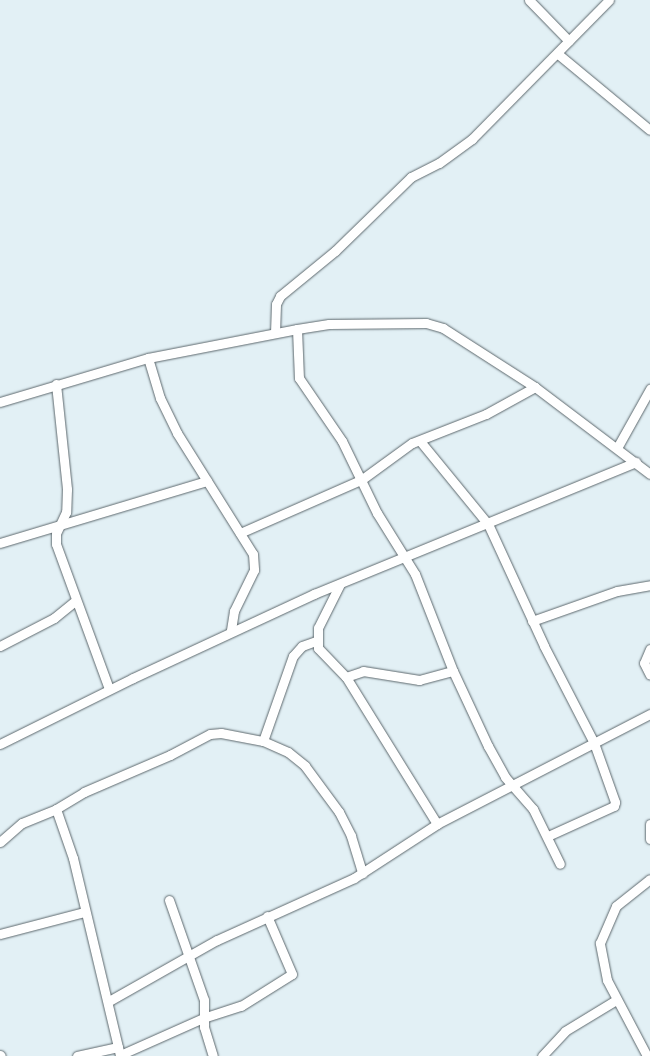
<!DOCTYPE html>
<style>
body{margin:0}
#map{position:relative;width:650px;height:1056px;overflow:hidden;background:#e2f0f5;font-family:"Playfair Display",serif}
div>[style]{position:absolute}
.roads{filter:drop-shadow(0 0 1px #5d686d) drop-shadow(0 0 1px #5d686d)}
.minor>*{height:9px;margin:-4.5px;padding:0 4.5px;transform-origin:4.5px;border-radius:4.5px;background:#fff}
span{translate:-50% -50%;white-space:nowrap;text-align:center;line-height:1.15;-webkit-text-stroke:5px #fff;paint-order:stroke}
</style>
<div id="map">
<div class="roads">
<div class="minor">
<i style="left:529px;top:0;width:57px;rotate:45.7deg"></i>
<i style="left:558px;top:54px;width:119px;rotate:39.6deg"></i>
<i style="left:297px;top:329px;width:49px;rotate:87.7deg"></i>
<i style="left:299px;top:378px;width:76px;rotate:55.7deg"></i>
<i style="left:342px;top:441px;width:80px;rotate:64.1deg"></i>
<i style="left:377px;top:513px;width:72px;rotate:58.1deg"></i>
<i style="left:415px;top:574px;width:104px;rotate:68.6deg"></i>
<i style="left:453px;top:671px;width:83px;rotate:65deg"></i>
<i style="left:488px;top:746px;width:35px;rotate:61deg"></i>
<i style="left:505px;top:777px;width:43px;rotate:48.8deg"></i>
<i style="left:533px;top:809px;width:61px;rotate:63.9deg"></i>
<i style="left:275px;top:333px;width:29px;rotate:-88deg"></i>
<i style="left:276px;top:304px;width:9px;rotate:-63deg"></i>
<i style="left:280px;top:296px;width:71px;rotate:-39.3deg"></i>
<i style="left:335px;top:251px;width:106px;rotate:-44.2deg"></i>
<i style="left:411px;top:177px;width:31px;rotate:-27deg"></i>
<i style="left:439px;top:163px;width:41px;rotate:-36deg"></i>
<i style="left:472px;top:139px;width:195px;rotate:-45.4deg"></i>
<i style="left:148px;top:358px;width:42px;rotate:73.3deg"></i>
<i style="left:160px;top:398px;width:39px;rotate:64deg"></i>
<i style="left:177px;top:433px;width:143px;rotate:57.9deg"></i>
<i style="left:253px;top:554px;width:16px;rotate:86deg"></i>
<i style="left:254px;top:570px;width:46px;rotate:116deg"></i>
<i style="left:234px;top:611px;width:20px;rotate:99deg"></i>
<i style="left:56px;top:384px;width:106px;rotate:84deg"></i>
<i style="left:67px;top:489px;width:23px;rotate:92deg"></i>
<i style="left:66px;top:512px;width:23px;rotate:115deg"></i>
<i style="left:56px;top:533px;width:11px;rotate:90deg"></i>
<i style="left:56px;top:544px;width:154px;rotate:69.9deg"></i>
<i style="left:0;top:402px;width:154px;rotate:-16.6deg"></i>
<i style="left:148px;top:358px;width:152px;rotate:-11deg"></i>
<i style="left:297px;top:329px;width:32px;rotate:-9deg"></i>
<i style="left:329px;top:324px;width:97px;rotate:-0.6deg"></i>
<i style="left:426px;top:323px;width:18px;rotate:16deg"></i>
<i style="left:443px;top:328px;width:109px;rotate:32.7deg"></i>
<i style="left:535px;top:387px;width:144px;rotate:37.1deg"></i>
<i style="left:420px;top:441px;width:107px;rotate:50.7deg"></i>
<i style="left:488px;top:524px;width:134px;rotate:65.3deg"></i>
<i style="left:544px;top:646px;width:109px;rotate:62.7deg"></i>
<i style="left:594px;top:743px;width:63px;rotate:70.4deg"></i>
<i style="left:615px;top:802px;width:4px;rotate:104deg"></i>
<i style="left:614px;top:806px;width:72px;rotate:155.6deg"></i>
<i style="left:617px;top:448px;width:68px;rotate:-60.8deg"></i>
<i style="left:240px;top:533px;width:132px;rotate:-23.7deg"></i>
<i style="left:361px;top:480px;width:63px;rotate:-36deg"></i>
<i style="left:412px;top:443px;width:79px;rotate:-21.4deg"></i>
<i style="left:486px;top:414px;width:56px;rotate:-28.9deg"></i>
<i style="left:0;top:543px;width:216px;rotate:-16.7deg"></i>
<i style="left:340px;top:584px;width:49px;rotate:116.6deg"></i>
<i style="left:318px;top:628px;width:20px;rotate:90deg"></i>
<i style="left:318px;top:648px;width:40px;rotate:46deg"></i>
<i style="left:346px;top:677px;width:173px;rotate:58.2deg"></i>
<i style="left:532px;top:621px;width:90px;rotate:-19.4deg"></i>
<i style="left:617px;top:591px;width:34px;rotate:-10deg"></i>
<i style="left:0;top:646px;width:61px;rotate:-27.4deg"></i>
<i style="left:54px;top:618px;width:27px;rotate:-39deg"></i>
<i style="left:650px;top:649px;width:15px;rotate:113deg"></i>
<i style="left:644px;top:663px;width:13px;rotate:63deg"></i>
<i style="left:346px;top:677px;width:18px;rotate:-19deg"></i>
<i style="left:363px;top:671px;width:57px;rotate:9.1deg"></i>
<i style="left:419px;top:680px;width:35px;rotate:-15deg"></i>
<i style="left:263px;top:741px;width:90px;rotate:-70.6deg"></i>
<i style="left:293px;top:656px;width:13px;rotate:-48deg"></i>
<i style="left:302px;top:646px;width:15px;rotate:-20deg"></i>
<i style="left:0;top:744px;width:148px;rotate:-26.4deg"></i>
<i style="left:133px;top:678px;width:200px;rotate:-24.9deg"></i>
<i style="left:314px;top:594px;width:348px;rotate:-22.3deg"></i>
<i style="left:56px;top:809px;width:52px;rotate:70.9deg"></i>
<i style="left:73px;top:858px;width:204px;rotate:76.6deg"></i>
<i style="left:650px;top:824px;width:15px;rotate:90deg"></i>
<i style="left:0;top:842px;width:29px;rotate:-41deg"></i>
<i style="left:22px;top:823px;width:37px;rotate:-22deg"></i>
<i style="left:56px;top:809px;width:33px;rotate:-31deg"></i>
<i style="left:84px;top:792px;width:94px;rotate:-23.3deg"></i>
<i style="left:170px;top:755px;width:45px;rotate:-27.7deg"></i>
<i style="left:210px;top:734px;width:11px;rotate:-5deg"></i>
<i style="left:221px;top:733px;width:43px;rotate:10.8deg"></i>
<i style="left:263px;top:741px;width:27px;rotate:24deg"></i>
<i style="left:288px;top:752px;width:22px;rotate:39deg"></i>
<i style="left:305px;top:766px;width:57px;rotate:53.5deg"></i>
<i style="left:339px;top:812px;width:27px;rotate:63deg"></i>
<i style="left:351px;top:836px;width:39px;rotate:73deg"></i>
<i style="left:169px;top:900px;width:106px;rotate:70.7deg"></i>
<i style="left:204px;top:1000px;width:27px;rotate:90deg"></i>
<i style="left:204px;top:1027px;width:30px;rotate:73deg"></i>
<i style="left:0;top:934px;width:87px;rotate:-14.7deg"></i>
<i style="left:109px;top:1001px;width:124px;rotate:-29.5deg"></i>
<i style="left:217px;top:940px;width:150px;rotate:-24.3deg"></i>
<i style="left:354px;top:878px;width:99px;rotate:-33deg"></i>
<i style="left:437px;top:824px;width:240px;rotate:-27.3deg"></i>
<i style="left:0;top:1055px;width:1px;rotate:45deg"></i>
<i style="left:120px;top:1055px;width:91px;rotate:-24deg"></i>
<i style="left:203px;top:1018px;width:40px;rotate:-18deg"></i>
<i style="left:241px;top:1006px;width:60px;rotate:-32.1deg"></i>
<i style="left:292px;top:974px;width:63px;rotate:-113.3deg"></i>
<i style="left:77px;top:1056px;width:42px;rotate:-12.4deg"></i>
<i style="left:542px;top:1056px;width:34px;rotate:-47deg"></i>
<i style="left:565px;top:1031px;width:60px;rotate:-31.3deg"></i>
<i style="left:647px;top:1056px;width:86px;rotate:-117.8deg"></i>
<i style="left:607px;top:980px;width:38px;rotate:-101deg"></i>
<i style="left:600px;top:943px;width:40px;rotate:-66.6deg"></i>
<i style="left:616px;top:906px;width:43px;rotate:-38.5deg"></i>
</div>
</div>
</div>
